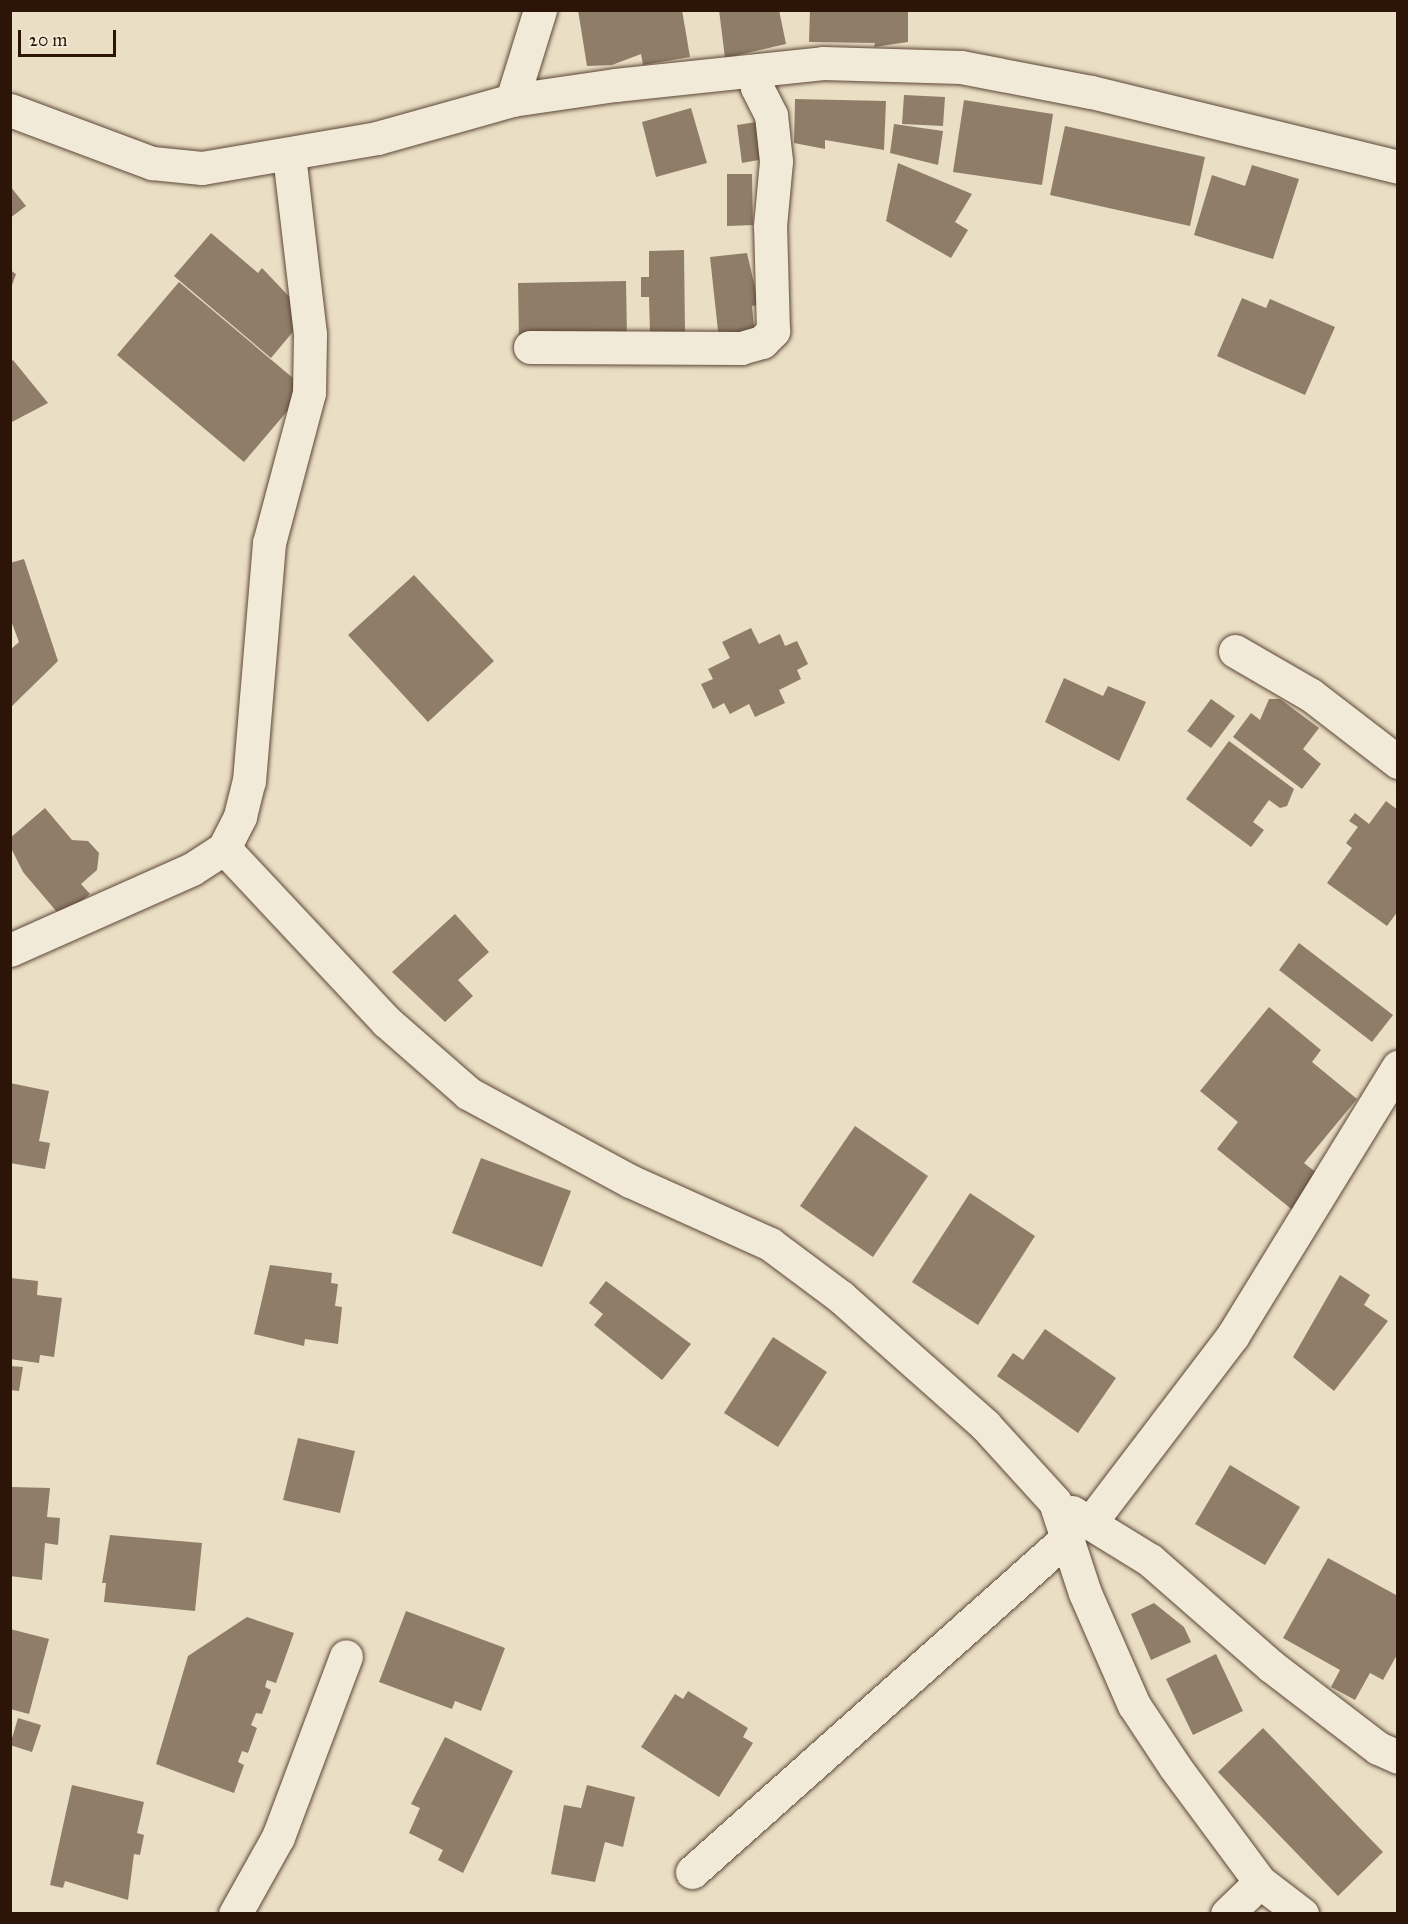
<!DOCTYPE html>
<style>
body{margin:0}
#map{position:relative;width:1408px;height:1924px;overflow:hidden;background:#eadec4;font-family:"IM FELL Great Primer",serif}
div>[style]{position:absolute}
.building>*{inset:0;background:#8f7d69}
.roads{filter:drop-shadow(0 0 2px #5c4636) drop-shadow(0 0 2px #5c4636)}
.minor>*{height:33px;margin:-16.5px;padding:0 16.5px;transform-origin:16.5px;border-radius:16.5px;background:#f1ead9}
span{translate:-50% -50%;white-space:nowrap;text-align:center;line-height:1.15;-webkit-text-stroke:4.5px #f1ead9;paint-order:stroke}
.frame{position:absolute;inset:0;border:12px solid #2c1406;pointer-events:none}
.scale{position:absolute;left:18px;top:30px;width:98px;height:27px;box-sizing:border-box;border:3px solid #2c1406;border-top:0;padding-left:8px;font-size:18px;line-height:21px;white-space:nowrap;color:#2c1406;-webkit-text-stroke:4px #f1ead9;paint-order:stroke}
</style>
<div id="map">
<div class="building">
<i style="clip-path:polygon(578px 10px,682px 10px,690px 57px,643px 65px,641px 54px,612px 65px,587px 66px)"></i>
<i style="clip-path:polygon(719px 10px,779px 10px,786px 44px,725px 58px)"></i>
<i style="clip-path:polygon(810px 10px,908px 10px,908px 42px,874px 47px,875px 43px,809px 42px)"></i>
<i style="clip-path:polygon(904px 95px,945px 97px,943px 126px,902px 124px)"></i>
<i style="clip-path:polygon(795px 99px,886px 101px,884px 150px,825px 140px,825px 149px,794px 143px)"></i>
<i style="clip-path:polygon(964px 100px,1053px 114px,1042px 185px,953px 172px)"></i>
<i style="clip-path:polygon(691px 108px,707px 163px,656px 177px,642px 122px)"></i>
<i style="clip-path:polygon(763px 121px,769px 158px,742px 163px,737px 125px)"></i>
<i style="clip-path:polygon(894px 124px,943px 131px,938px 165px,890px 153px)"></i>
<i style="clip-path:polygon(1065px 126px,1205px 157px,1190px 226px,1050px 195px)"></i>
<i style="clip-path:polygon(898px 163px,972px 194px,955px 222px,968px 230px,951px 258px,886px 221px)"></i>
<i style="clip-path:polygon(1252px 165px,1299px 179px,1273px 259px,1194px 235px,1212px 175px,1245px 186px)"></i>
<i style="clip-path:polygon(727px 174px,752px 174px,753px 225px,727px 226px)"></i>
<i style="clip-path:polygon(10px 186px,26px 206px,10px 218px)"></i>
<i style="clip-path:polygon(211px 233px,258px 273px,262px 268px,299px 307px,302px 321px,271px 358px,174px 276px)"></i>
<i style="clip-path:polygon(684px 250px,685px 332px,650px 333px,649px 297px,641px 297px,641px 277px,649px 277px,649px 251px)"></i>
<i style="clip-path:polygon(747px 253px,759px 305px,752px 306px,755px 336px,719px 340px,710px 257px)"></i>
<i style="clip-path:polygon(10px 270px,16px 274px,11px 288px,10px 288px)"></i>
<i style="clip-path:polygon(626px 281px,627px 338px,519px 340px,518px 283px)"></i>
<i style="clip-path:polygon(179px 282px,306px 389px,244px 462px,117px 355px)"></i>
<i style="clip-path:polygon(1242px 298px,1266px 308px,1270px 299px,1335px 327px,1305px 395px,1217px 356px)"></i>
<i style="clip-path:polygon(13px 360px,48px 403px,10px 423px,10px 362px)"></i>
<i style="clip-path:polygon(24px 559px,58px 661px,10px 708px,10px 650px,19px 642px,10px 618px,10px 563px)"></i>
<i style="clip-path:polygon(414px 575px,494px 661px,428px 722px,348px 635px)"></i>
<i style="clip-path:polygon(751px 628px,759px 644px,780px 634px,785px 646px,797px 641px,808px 664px,797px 670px,801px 679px,779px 690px,785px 703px,755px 717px,749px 704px,730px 714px,724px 703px,713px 709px,701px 684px,713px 679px,708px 669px,730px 658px,722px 642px)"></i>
<i style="clip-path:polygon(1064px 678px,1103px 696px,1108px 686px,1146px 702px,1119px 761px,1045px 722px)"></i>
<i style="clip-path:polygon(1211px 699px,1235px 716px,1211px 748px,1187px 731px)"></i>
<i style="clip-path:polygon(1269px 699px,1280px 699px,1319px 728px,1303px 749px,1321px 764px,1302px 789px,1233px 737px,1251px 713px,1260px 720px)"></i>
<i style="clip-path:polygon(1229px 741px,1294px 789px,1287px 806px,1280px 808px,1269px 800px,1253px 822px,1264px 830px,1251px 847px,1186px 799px)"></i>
<i style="clip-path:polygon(1386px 801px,1398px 810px,1398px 911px,1387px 926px,1327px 883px,1352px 848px,1346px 843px,1358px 827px,1349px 821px,1355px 813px,1369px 824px)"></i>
<i style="clip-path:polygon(45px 808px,72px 840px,88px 841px,99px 853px,97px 870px,81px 884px,90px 894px,62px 918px,23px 872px,10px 846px,10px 838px)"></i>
<i style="clip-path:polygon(455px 914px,489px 952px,458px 980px,473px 996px,445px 1022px,392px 972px)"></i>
<i style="clip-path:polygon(1299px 943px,1393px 1015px,1372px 1042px,1279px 970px)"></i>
<i style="clip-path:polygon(1269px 1007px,1321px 1050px,1312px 1062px,1357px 1099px,1304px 1163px,1323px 1178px,1295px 1212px,1217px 1149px,1238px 1122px,1200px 1091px)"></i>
<i style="clip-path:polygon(10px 1083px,49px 1091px,39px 1141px,50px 1143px,45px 1169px,10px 1163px)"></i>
<i style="clip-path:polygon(855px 1126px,928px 1176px,873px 1257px,800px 1206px)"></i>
<i style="clip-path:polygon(481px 1158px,571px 1191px,542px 1267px,452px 1233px)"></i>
<i style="clip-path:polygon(970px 1193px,1035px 1236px,978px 1325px,912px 1282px)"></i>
<i style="clip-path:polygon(270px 1265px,332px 1273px,331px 1283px,338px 1284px,335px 1306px,342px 1307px,338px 1344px,305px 1339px,304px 1346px,254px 1334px)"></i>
<i style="clip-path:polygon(1340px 1275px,1370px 1295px,1364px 1305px,1388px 1321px,1334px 1391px,1293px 1357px)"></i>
<i style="clip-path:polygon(10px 1278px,38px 1281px,37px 1295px,62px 1298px,54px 1357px,40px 1355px,39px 1363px,10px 1359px)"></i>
<i style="clip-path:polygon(606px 1281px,691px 1344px,662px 1380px,594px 1325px,603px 1314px,589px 1303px)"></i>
<i style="clip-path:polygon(1045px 1329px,1116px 1378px,1078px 1433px,997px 1376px,1013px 1353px,1023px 1360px)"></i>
<i style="clip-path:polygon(773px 1337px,827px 1372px,778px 1447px,724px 1413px)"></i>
<i style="clip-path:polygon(10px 1366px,23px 1367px,19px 1391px,10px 1390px)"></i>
<i style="clip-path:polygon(298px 1438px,355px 1451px,340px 1513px,283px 1500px)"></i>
<i style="clip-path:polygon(1230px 1465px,1300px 1507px,1265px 1565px,1195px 1524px)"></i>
<i style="clip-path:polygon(10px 1487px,50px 1488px,47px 1517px,60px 1518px,58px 1545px,45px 1543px,42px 1580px,10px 1576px)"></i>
<i style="clip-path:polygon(110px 1535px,202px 1543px,195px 1611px,104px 1602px,106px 1583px,102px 1583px)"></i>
<i style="clip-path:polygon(1328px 1558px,1398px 1596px,1398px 1653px,1383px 1680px,1370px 1673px,1355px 1700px,1331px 1687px,1340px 1670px,1283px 1638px)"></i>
<i style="clip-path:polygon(1154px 1603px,1184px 1627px,1191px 1642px,1151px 1660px,1131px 1614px)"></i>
<i style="clip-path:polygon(406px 1611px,505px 1648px,481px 1711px,455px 1701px,452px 1709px,379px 1682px)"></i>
<i style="clip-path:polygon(247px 1617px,294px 1633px,276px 1683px,267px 1680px,265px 1687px,271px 1690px,262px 1714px,256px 1713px,251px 1725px,257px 1728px,248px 1753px,242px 1751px,238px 1762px,244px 1765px,234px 1793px,156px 1764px,188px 1656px)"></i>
<i style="clip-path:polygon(10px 1629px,49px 1639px,29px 1714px,10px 1709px)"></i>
<i style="clip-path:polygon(1216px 1654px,1243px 1711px,1193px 1735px,1166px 1679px)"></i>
<i style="clip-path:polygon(688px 1691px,748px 1728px,743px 1737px,753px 1743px,719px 1797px,641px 1747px,675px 1694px,683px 1699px)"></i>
<i style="clip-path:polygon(18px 1718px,41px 1725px,32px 1752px,10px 1745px)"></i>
<i style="clip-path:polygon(1263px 1728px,1383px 1852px,1338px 1896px,1218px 1772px)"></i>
<i style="clip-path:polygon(445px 1737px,513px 1771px,463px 1873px,438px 1860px,443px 1850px,409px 1833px,420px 1808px,411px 1804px)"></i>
<i style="clip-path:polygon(72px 1785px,144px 1802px,137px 1833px,144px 1835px,140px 1855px,134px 1854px,128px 1900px,65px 1881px,63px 1888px,50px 1885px)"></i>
<i style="clip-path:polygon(587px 1785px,635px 1797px,623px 1847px,605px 1842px,595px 1882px,551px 1874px,564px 1805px,581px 1808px)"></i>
</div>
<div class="roads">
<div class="minor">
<i style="left:512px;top:100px;width:94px;rotate:-72.7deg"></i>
<i style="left:10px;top:110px;width:152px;rotate:20.5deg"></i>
<i style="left:152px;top:163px;width:50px;rotate:5.7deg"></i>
<i style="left:202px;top:168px;width:178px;rotate:-9.7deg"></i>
<i style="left:377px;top:138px;width:140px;rotate:-15.7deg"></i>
<i style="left:512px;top:100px;width:104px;rotate:-8.3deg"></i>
<i style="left:615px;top:85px;width:209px;rotate:-6deg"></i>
<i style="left:823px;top:63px;width:138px;rotate:1.7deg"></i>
<i style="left:961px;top:67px;width:132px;rotate:10.9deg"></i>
<i style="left:1091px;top:92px;width:316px;rotate:13.7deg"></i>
<i style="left:530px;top:347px;width:211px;rotate:0.3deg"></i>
<i style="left:741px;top:348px;width:22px;rotate:-16deg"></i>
<i style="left:762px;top:342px;width:16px;rotate:-45deg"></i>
<i style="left:773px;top:331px;width:105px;rotate:-91.6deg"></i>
<i style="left:770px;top:226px;width:65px;rotate:-84.7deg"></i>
<i style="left:776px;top:161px;width:46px;rotate:-96.2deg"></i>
<i style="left:771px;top:115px;width:31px;rotate:-117deg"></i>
<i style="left:757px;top:87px;width:17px;rotate:-83deg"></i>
<i style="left:1235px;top:651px;width:88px;rotate:30.1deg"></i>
<i style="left:1311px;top:695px;width:110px;rotate:37.6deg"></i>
<i style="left:224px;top:848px;width:238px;rotate:46.9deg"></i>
<i style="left:387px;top:1022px;width:108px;rotate:41.2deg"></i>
<i style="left:468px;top:1093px;width:184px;rotate:28.5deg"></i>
<i style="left:630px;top:1181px;width:154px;rotate:24.2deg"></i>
<i style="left:770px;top:1244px;width:89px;rotate:36.7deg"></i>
<i style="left:841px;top:1297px;width:193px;rotate:41.6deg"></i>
<i style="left:985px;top:1425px;width:104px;rotate:47.7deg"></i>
<i style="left:1055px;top:1502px;width:96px;rotate:71.8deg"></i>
<i style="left:1085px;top:1593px;width:122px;rotate:66.4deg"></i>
<i style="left:1134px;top:1705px;width:74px;rotate:56.5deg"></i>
<i style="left:1175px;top:1767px;width:143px;rotate:53.5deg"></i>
<i style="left:1260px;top:1882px;width:53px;rotate:37.3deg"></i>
<i style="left:10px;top:950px;width:199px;rotate:-24deg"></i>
<i style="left:192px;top:869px;width:38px;rotate:-33deg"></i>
<i style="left:224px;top:848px;width:36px;rotate:-63deg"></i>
<i style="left:240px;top:816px;width:36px;rotate:-76deg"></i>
<i style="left:249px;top:781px;width:239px;rotate:-85.2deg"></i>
<i style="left:269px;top:543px;width:155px;rotate:-75.1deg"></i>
<i style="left:309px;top:393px;width:59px;rotate:-89deg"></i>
<i style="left:310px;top:334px;width:180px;rotate:-96.7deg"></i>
<i style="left:1072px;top:1512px;width:92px;rotate:31.6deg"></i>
<i style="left:1150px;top:1560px;width:161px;rotate:41.2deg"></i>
<i style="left:1271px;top:1666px;width:135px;rotate:37.5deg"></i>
<i style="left:1378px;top:1748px;width:22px;rotate:24deg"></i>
<i style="left:1090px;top:1523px;width:236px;rotate:-52.7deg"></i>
<i style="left:1233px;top:1335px;width:315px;rotate:-58.4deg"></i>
<i style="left:692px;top:1872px;width:504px;rotate:-41.7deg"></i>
<i style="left:235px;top:1914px;width:88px;rotate:-60.8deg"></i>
<i style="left:278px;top:1837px;width:193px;rotate:-69.4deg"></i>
<i style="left:1227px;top:1914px;width:46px;rotate:-44.1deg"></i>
</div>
</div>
<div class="frame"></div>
<div class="scale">20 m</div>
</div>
